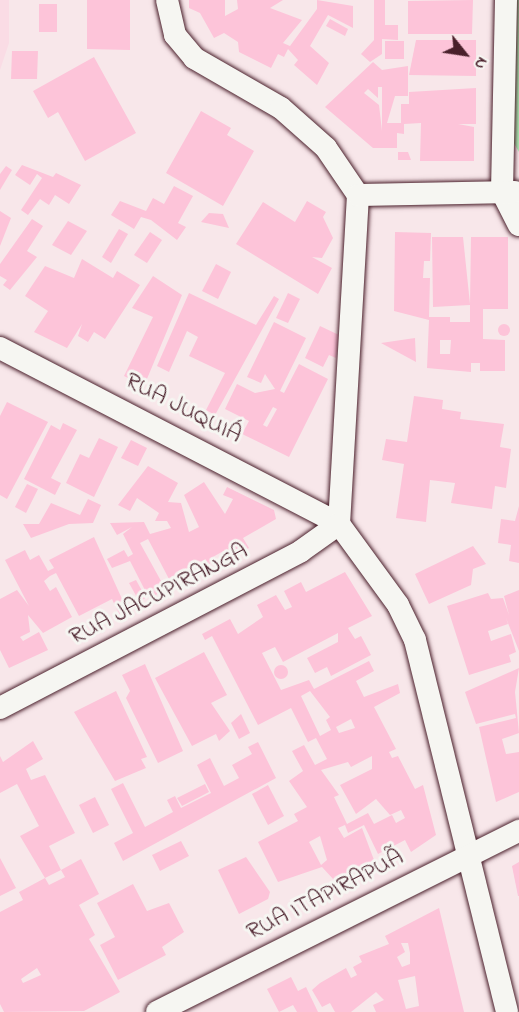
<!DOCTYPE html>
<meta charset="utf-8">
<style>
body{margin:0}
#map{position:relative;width:519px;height:1012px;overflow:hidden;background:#f8e7ea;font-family:"Indie Flower",sans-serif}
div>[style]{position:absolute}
.built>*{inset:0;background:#fadce5}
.green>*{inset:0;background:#aeeeb6}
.building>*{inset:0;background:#fdc4d9}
.round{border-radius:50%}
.roads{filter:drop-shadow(0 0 2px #4a1f2b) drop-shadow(0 0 2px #4a1f2b)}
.street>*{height:22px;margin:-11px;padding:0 11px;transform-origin:11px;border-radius:11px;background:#f6f6f2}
span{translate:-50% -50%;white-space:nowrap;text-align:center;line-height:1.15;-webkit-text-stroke:6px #f6f6f2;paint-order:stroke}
.street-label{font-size:24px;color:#4a1f2b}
.north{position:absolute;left:435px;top:24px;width:60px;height:60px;-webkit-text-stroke:4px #f6f6f2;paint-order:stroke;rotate:120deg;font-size:16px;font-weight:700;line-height:24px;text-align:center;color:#4a1f2b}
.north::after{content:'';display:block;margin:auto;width:21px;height:27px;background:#4a1f2b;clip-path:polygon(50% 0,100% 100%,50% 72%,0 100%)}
</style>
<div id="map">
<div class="built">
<i style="clip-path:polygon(0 0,9px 0,9px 43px,0 70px)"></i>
</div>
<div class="green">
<i style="clip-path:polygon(516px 0,519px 0,519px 152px,512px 140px)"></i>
</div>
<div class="building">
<i style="clip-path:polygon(87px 0,130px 0,130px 50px,87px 49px)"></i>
<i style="clip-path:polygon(189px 0,225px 0,225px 16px,238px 9px,237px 0,283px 0,270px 8px,302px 20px,283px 43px,290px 46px,317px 9px,317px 0,353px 6px,353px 28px,328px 15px,310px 46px,329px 63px,317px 85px,294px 65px,298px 60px,288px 49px,284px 57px,278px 54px,271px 68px,239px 52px,238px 42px,224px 33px,214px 38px,200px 13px,189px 8px)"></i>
<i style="clip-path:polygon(374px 0,385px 0,385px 25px,398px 25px,398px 40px,382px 39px,382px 54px,370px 62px,361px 54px,374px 40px)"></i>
<i style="clip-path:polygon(473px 0,472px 34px,408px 34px,408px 1px)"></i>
<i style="clip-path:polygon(39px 4px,57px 4px,57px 32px,39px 32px)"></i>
<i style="clip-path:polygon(330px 19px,348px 29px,345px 36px,326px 26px)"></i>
<i style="clip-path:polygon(416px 40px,476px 40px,476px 76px,409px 75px)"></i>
<i style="clip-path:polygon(385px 41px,404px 41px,404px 59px,385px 59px)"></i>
<i style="clip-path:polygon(12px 51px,38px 51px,37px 79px,11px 79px)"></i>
<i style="clip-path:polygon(94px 57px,136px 133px,85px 161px,58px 112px,48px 118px,33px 91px)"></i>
<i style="clip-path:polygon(evenodd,373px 62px,382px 70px,408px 66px,408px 96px,395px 96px,387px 123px,401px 123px,401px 104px,409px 104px,409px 92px,476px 88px,476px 124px,458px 124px,474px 127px,474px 161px,420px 161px,421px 123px,404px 124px,404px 134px,397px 133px,397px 148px,373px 148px,325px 107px,373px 62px,378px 87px,382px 87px,382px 131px,379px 105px,364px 93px,368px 89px,378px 98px,378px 87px)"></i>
<i style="clip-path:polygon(201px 111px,231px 128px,227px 135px,254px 151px,223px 206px,166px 173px)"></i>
<i style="clip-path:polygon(398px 152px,408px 152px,411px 160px,398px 160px)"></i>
<i style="clip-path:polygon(22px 165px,53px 177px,56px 173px,81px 185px,69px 204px,55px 195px,49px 205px,40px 199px,28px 215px,21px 210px,42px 178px,37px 174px,30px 185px,15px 175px)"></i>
<i style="clip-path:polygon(6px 166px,12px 170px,0 190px,0 174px)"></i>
<i style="clip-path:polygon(174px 186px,193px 196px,178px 223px,186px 227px,177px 240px,151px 220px,141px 217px,134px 229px,111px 215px,120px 201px,146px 211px,153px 198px,164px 204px)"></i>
<i style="clip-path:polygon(307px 201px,326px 212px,323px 217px,333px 238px,322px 258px,312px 257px,332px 268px,318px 294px,236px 244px,263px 202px,295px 222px)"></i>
<i style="clip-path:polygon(0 211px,11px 218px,0 246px)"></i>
<i style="clip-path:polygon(223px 214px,229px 228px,201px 222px,209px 213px)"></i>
<i style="clip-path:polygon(32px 219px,43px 226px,27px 251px,37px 257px,10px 290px,3px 285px,7px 280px,0 276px,0 264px)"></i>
<i style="clip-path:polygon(68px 221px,87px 231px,71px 255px,52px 245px)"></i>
<i style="clip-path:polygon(119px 229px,128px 234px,111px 263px,102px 257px)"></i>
<i style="clip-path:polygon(150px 232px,162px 240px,147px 263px,134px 255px)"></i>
<i style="clip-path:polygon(evenodd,395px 232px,431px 233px,430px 261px,424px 261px,423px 278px,430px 278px,429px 317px,450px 317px,450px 322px,470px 322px,470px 305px,433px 307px,432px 237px,463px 237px,470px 304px,471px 237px,508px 237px,508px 309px,483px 309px,483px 339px,505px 340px,505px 371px,480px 371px,480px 363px,471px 363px,471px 372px,427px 368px,429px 320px,394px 311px,395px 232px,440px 340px,451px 340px,450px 354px,440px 354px,440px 340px)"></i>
<i style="clip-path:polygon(82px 259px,113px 278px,117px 271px,140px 285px,105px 339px,94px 332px,88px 342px,78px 336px,82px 324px,67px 348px,34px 332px,48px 311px,25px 296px,45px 266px,74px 278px)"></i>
<i style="clip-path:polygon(216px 264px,231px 272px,218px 299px,202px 291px)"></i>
<i style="clip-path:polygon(153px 276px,182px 295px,144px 386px,124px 376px,153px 317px,132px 308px)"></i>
<i style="clip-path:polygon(189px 293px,256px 325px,274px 296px,279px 299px,215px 415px,206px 410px,225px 373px,189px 356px,198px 337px,187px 331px,169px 372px,157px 366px)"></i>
<i style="clip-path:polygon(288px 293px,300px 299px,288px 323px,276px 318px)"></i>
<i style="clip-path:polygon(evenodd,274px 322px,306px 338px,280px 391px,284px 393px,299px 364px,328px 379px,289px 457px,242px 434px,249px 421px,225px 409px,237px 384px,255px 393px,275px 389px,265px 374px,261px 383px,247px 377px,274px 322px,273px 407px,277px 409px,267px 427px,263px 425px,273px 407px)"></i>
<i class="round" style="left:498px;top:324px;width:12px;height:12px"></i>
<i style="clip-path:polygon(320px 326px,339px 335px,336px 358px,329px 355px,323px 367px,305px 358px)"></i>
<i style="clip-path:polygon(415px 338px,416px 362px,381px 343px)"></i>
<i style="clip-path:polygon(414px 396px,443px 400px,442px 409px,461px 412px,460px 419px,504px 424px,500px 447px,511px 449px,506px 488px,495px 486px,492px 509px,451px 503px,455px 483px,430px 480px,426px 522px,396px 518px,404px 464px,382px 460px,386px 439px,407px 442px)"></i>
<i style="clip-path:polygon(7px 402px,48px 422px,7px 499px,0 495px,0 416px)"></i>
<i style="clip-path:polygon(63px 423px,77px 430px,51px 478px,61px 483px,55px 495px,24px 479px,51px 425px,60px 430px)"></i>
<i style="clip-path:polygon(99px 438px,118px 447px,94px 497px,66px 483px,80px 454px,89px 458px)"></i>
<i style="clip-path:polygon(131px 440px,147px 448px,138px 466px,121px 458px)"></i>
<i style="clip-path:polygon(148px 466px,178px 483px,168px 502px,181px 503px,189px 532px,199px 527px,184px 495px,204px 482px,225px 514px,233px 499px,223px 495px,227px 487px,274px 510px,276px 519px,243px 538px,249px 548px,231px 557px,227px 549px,211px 558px,213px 562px,203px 567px,200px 561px,169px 579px,148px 539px,140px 543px,166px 590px,149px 598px,130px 561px,112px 568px,107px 559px,124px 550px,128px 557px,133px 554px,123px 534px,132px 527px,117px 535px,110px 523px,144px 522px,150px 534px,171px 528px,167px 521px,155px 521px,159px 513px,137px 498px,130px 511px,118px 505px)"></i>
<i style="clip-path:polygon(27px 484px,38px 489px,26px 513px,15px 507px)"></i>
<i style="clip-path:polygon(88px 499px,101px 505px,93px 523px,69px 524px,31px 538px,23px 524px,39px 524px,51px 503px,80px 515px)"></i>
<i style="clip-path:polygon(519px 506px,519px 563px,509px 561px,511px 545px,498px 543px,501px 519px,515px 521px)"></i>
<i style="clip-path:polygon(94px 537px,127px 610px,119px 614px,112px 599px,79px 616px,56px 573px,50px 576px,44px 581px,50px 591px,56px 587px,72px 617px,43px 633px,28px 615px,30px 632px,20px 637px,23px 641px,39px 632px,48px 650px,9px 668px,0 650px,0 599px,17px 590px,29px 606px,5px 560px,25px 550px,30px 560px,39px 555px,48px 571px,54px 568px,49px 560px)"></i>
<i style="clip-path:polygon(473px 546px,486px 564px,473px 569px,471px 585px,429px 604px,415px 574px)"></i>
<i style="clip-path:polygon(evenodd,345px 572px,372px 616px,348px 628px,355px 639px,361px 636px,371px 655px,331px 676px,327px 667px,315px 673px,307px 658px,338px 642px,338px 633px,283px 662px,275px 647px,262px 653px,281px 690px,309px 680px,314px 689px,369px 661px,374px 671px,356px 681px,364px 697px,398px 684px,400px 693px,374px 707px,396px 749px,389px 752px,392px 758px,398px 756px,415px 789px,423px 785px,436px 835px,411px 852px,405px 840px,378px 854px,364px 825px,348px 833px,345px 825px,338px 828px,344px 838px,362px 828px,374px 860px,334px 880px,322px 867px,278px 882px,258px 842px,298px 821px,294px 814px,307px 807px,289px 781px,303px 771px,292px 751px,304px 745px,315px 765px,327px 759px,316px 738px,308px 742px,291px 708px,258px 725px,212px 636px,205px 640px,202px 634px,230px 619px,238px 634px,263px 617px,257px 605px,276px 595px,285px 610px,292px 607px,284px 591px,301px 582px,306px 592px,345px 572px,310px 691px,330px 717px,326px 720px,331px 730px,320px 736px,301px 696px,310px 691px,345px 572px,351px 719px,355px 728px,339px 733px,336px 727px,351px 719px,345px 572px,372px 756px,372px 769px,340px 785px,356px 814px,376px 799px,390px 815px,401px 810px,405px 818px,396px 823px,392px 815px,374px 824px,368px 813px,347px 824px,334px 797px,339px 795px,321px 770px,348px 762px,351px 767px,372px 756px,345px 572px,320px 836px,327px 860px,321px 865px,309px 842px,320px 836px)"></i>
<i style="clip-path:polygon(136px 580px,146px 598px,139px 601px,129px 583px)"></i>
<i style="clip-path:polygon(519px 590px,519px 651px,506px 618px,508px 624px,488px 631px,491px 641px,511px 634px,516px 652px,509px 655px,511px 662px,469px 675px,447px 606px,488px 593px,491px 599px,503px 598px,509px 615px,504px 596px)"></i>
<i style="clip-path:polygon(204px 652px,227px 695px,211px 703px,230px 731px,219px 741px,216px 734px,192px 746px,155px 678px)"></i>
<i style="clip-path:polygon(145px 664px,183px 751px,158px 763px,126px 698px,130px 691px,122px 675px)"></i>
<i class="round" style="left:274px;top:665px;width:14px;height:14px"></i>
<i style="clip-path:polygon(519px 668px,515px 692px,519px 733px,502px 739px,506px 754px,519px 752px,519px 792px,496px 802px,479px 727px,516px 718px,515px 714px,476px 724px,465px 692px)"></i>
<i style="clip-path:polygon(116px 691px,147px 757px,141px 759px,146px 768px,115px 781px,74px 712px)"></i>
<i style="clip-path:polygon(241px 714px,250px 733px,239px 739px,231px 723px)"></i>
<i style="clip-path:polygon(evenodd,33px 741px,43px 759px,26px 769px,31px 780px,45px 775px,75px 833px,49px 846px,61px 870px,81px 859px,99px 894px,79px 905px,95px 935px,89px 939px,120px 992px,84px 1011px,4px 1012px,0 1004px,0 912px,23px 900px,19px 892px,45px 878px,49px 885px,65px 877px,61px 870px,45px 878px,20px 836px,39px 826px,17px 784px,0 793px,0 756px,3px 762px,33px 741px,37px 968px,41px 975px,23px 983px,21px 979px,37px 968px)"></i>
<i style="clip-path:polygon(258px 742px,276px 778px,123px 861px,114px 843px,133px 833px,111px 789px,123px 783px,145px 827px,173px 812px,167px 800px,175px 796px,181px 808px,211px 793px,197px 765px,210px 758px,224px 786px,239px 778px,232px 765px,252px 754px,248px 747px)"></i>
<i style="clip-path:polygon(205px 784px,209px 792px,182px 806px,177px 798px)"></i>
<i style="clip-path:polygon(268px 785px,284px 816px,268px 825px,252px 794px)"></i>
<i style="clip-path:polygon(95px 797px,109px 825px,93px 833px,79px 805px)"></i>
<i style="clip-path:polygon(181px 841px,189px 856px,160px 871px,152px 855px)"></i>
<i style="clip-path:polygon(246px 857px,270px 892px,268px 899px,239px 914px,218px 870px)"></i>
<i style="clip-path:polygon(0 858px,16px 888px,0 896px)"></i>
<i style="clip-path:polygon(519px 862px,519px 896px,518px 896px,512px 866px)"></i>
<i style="clip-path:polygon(133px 884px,147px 911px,169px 903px,184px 932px,162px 947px,166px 955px,118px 980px,100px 945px,115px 937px,97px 903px)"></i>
<i style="clip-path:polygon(evenodd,439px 908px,464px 1012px,376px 1012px,373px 1005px,384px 1000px,376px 992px,351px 1012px,335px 1012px,330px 1003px,322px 1007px,312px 990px,320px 983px,346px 968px,351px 978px,357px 975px,353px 967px,362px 962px,359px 956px,389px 944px,385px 936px,439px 908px,401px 943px,408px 943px,410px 953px,410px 964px,402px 967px,397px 957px,405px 952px,401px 943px,439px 908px,415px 976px,419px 1006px,406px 1009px,398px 980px,415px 976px)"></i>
<i style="clip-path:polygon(291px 977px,298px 991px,306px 987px,318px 1012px,297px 1012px,293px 1005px,279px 1012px,267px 989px)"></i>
</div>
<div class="roads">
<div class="street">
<i style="left:167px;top:0;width:36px;rotate:77deg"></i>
<i style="left:175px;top:35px;width:30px;rotate:50deg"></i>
<i style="left:194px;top:58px;width:100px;rotate:29.9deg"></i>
<i style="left:281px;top:108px;width:60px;rotate:41.6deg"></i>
<i style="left:326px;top:148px;width:57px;rotate:55.8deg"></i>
<i style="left:358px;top:195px;width:330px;rotate:93.3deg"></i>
<i style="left:506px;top:0;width:192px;rotate:91.2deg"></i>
<i style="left:502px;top:192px;width:37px;rotate:63deg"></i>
<i style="left:358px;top:195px;width:157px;rotate:-1.1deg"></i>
<i style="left:0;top:348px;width:382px;rotate:27.4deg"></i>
<i style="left:339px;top:524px;width:100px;rotate:53.9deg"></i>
<i style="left:398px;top:605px;width:39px;rotate:64deg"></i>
<i style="left:415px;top:640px;width:383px;rotate:76.1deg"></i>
<i style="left:0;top:708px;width:339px;rotate:-27.5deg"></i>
<i style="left:301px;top:551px;width:47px;rotate:-35.4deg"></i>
<i style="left:157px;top:1012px;width:405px;rotate:-26.6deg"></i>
</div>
</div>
<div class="street-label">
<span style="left:183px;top:409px;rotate:27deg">RUA JUQUIÁ</span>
<span style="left:159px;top:595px;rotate:-27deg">RUA JACUPIRANGA</span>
<span style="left:325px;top:896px;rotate:-27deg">RUA ITAPIRAPUÃ</span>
</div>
<div class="north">N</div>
</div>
